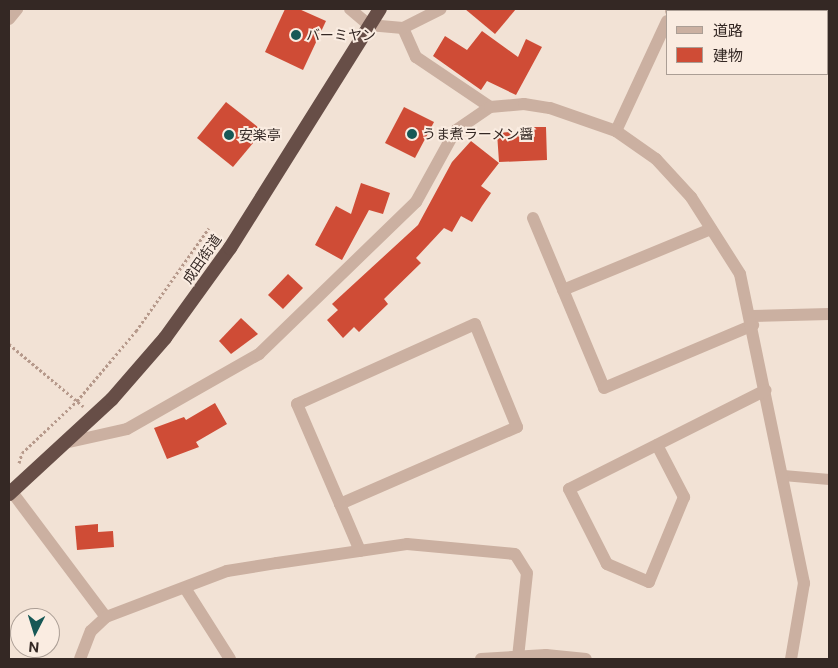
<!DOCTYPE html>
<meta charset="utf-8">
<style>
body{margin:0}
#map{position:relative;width:838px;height:668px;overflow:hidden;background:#f2e2d5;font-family:"Public Sans","Noto Sans JP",sans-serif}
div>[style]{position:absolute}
.building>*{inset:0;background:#cf4c36}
.path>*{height:3px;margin-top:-1.5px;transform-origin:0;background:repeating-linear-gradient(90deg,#b6998b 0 2.5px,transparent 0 5px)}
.service>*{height:11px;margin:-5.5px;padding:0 5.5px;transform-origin:5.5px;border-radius:5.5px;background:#cbb0a1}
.minor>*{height:12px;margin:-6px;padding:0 6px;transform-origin:6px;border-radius:6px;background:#cbb0a1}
.tertiary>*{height:12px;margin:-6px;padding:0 6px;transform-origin:6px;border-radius:6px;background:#cbb0a1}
.trunk>*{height:14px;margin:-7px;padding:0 7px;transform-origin:7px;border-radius:7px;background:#674e47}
.dots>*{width:14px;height:14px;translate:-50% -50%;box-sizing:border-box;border:2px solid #faece1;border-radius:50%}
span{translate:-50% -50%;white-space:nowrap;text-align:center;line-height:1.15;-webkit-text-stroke:4px #faece1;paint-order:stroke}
.poi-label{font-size:14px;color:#342824}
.left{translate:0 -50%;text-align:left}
.street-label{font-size:14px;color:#342824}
.frame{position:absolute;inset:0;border:10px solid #342824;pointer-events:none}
.legend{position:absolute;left:666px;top:10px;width:162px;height:65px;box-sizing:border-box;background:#faece1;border:1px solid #ab9e95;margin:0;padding:6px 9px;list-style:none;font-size:15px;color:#342824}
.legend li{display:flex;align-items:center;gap:10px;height:25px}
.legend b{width:25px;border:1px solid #ab9e95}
.north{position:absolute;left:10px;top:608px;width:50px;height:50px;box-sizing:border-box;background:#faece1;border:1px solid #ab9e95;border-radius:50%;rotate:185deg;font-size:14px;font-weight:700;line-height:20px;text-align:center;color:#342824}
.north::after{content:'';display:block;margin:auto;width:18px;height:22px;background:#175856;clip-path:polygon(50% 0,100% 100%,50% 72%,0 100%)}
</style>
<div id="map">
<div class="building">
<i style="clip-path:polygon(285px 9px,299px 9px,326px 21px,303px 70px,265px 52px)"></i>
<i style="clip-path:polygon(465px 9px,516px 9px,495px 34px)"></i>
<i style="clip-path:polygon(482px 31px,518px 57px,526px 39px,542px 47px,516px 95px,487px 81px,481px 90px,433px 56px,445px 36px,467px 50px)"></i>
<i style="clip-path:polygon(226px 102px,263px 131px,233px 167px,197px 138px)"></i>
<i style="clip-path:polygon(404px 107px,434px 122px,415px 158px,385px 143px)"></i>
<i style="clip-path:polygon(525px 127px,546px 127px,547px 160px,499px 162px,497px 133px,525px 131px)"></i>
<i style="clip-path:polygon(471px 141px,499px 163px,481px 186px,491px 193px,482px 206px,472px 222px,461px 216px,452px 232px,444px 228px,416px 258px,421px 263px,384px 299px,388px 304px,359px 332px,354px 327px,343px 338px,327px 320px,338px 310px,332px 304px,418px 225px,452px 162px)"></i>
<i style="clip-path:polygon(361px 183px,390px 193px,383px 214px,369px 210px,342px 260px,315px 245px,336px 206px,351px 214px)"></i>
<i style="clip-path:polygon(288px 274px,303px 288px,283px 309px,268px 295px)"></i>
<i style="clip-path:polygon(241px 318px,258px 334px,231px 354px,219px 341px)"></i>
<i style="clip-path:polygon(215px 403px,227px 424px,196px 442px,199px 447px,167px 459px,154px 428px,184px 417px,186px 420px)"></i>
<i style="clip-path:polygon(98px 524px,98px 532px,113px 531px,114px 547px,77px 550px,75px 526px)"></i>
</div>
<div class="path">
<i style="left:9px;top:344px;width:97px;rotate:40deg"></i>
<i style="left:19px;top:463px;width:10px;rotate:-73deg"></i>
<i style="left:22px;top:453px;width:76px;rotate:-43.4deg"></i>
<i style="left:77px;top:401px;width:92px;rotate:-49.9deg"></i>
<i style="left:136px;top:331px;width:126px;rotate:-54.7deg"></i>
</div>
<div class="service">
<i style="left:740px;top:9px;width:5px;rotate:22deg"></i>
<i style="left:827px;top:33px;width:2px;rotate:27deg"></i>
<i style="left:783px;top:475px;width:46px;rotate:5deg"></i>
</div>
<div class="minor">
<i style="left:350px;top:9px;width:25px;rotate:40deg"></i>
<i style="left:671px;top:11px;width:3px;rotate:-45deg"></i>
<i style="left:9px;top:19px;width:13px;rotate:-51deg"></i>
<i style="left:403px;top:28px;width:32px;rotate:66deg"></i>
<i style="left:416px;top:57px;width:89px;rotate:34deg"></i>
<i style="left:616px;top:131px;width:121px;rotate:-65.1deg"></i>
<i style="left:533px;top:218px;width:184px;rotate:67.3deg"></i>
<i style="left:604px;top:388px;width:162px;rotate:-22.9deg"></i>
<i style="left:563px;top:290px;width:160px;rotate:-22.4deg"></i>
<i style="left:752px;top:316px;width:77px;rotate:-1.5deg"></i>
<i style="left:69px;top:442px;width:59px;rotate:-12.6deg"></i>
<i style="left:127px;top:429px;width:152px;rotate:-29.6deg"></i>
<i style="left:259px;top:354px;width:219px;rotate:-44.1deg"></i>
<i style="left:416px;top:202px;width:81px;rotate:-61.2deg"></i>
<i style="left:455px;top:131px;width:42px;rotate:-34.4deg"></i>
<i style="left:490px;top:107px;width:34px;rotate:-5deg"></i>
<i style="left:524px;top:104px;width:26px;rotate:9deg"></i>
<i style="left:550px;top:108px;width:70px;rotate:19.2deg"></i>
<i style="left:616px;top:131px;width:49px;rotate:35deg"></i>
<i style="left:656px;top:159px;width:52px;rotate:47.4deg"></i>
<i style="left:691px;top:197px;width:91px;rotate:57.5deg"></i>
<i style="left:740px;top:274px;width:316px;rotate:78.3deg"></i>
<i style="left:804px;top:583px;width:77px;rotate:99.7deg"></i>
<i style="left:657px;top:445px;width:59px;rotate:62.6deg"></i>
<i style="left:684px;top:497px;width:92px;rotate:112.4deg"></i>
<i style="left:649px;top:582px;width:46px;rotate:-156.8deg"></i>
<i style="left:607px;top:564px;width:84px;rotate:-116.9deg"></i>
<i style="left:569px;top:489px;width:220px;rotate:-26.7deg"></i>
<i style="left:12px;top:492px;width:156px;rotate:53.1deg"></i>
<i style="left:106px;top:617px;width:129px;rotate:-20.8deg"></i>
<i style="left:227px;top:571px;width:51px;rotate:-9.1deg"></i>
<i style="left:277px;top:563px;width:131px;rotate:-8.3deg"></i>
<i style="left:407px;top:544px;width:108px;rotate:5.3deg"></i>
<i style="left:515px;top:554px;width:22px;rotate:58deg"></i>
<i style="left:527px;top:573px;width:84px;rotate:96.1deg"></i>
<i style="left:340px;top:504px;width:193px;rotate:-23.5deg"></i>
<i style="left:517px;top:427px;width:111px;rotate:-112.2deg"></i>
<i style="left:475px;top:324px;width:195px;rotate:155.8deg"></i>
<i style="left:297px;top:404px;width:109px;rotate:66.7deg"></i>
<i style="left:340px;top:504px;width:51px;rotate:66.9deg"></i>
<i style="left:185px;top:588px;width:84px;rotate:57.6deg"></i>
<i style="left:80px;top:659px;width:30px;rotate:-69deg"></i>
<i style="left:91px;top:631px;width:21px;rotate:-43deg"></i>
<i style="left:481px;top:659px;width:65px;rotate:-3.5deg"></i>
<i style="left:546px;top:655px;width:40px;rotate:5.7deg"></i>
</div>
<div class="tertiary">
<i style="left:369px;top:25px;width:34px;rotate:5deg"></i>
<i style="left:403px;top:28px;width:42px;rotate:-26.6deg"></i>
</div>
<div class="trunk">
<i style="left:9px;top:494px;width:140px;rotate:-42.7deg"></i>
<i style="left:112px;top:399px;width:81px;rotate:-49deg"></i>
<i style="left:165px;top:338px;width:111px;rotate:-54.2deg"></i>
<i style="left:230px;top:248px;width:282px;rotate:-57.9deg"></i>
</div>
<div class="dots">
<i style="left:296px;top:35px;background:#175856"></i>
<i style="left:412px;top:134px;background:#175856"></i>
<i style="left:229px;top:135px;background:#175856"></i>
</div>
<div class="poi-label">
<span class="left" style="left:306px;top:35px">バーミヤン</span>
<span class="left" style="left:422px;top:134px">うま煮ラーメン醤</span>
<span class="left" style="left:239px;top:135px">安楽亭</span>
</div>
<div class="street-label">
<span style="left:202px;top:259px;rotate:-55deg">成田街道</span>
</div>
<div class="frame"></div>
<ul class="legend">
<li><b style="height:6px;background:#cbb0a1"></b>道路</li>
<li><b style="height:14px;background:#cf4c36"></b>建物</li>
</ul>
<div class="north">N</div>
</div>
